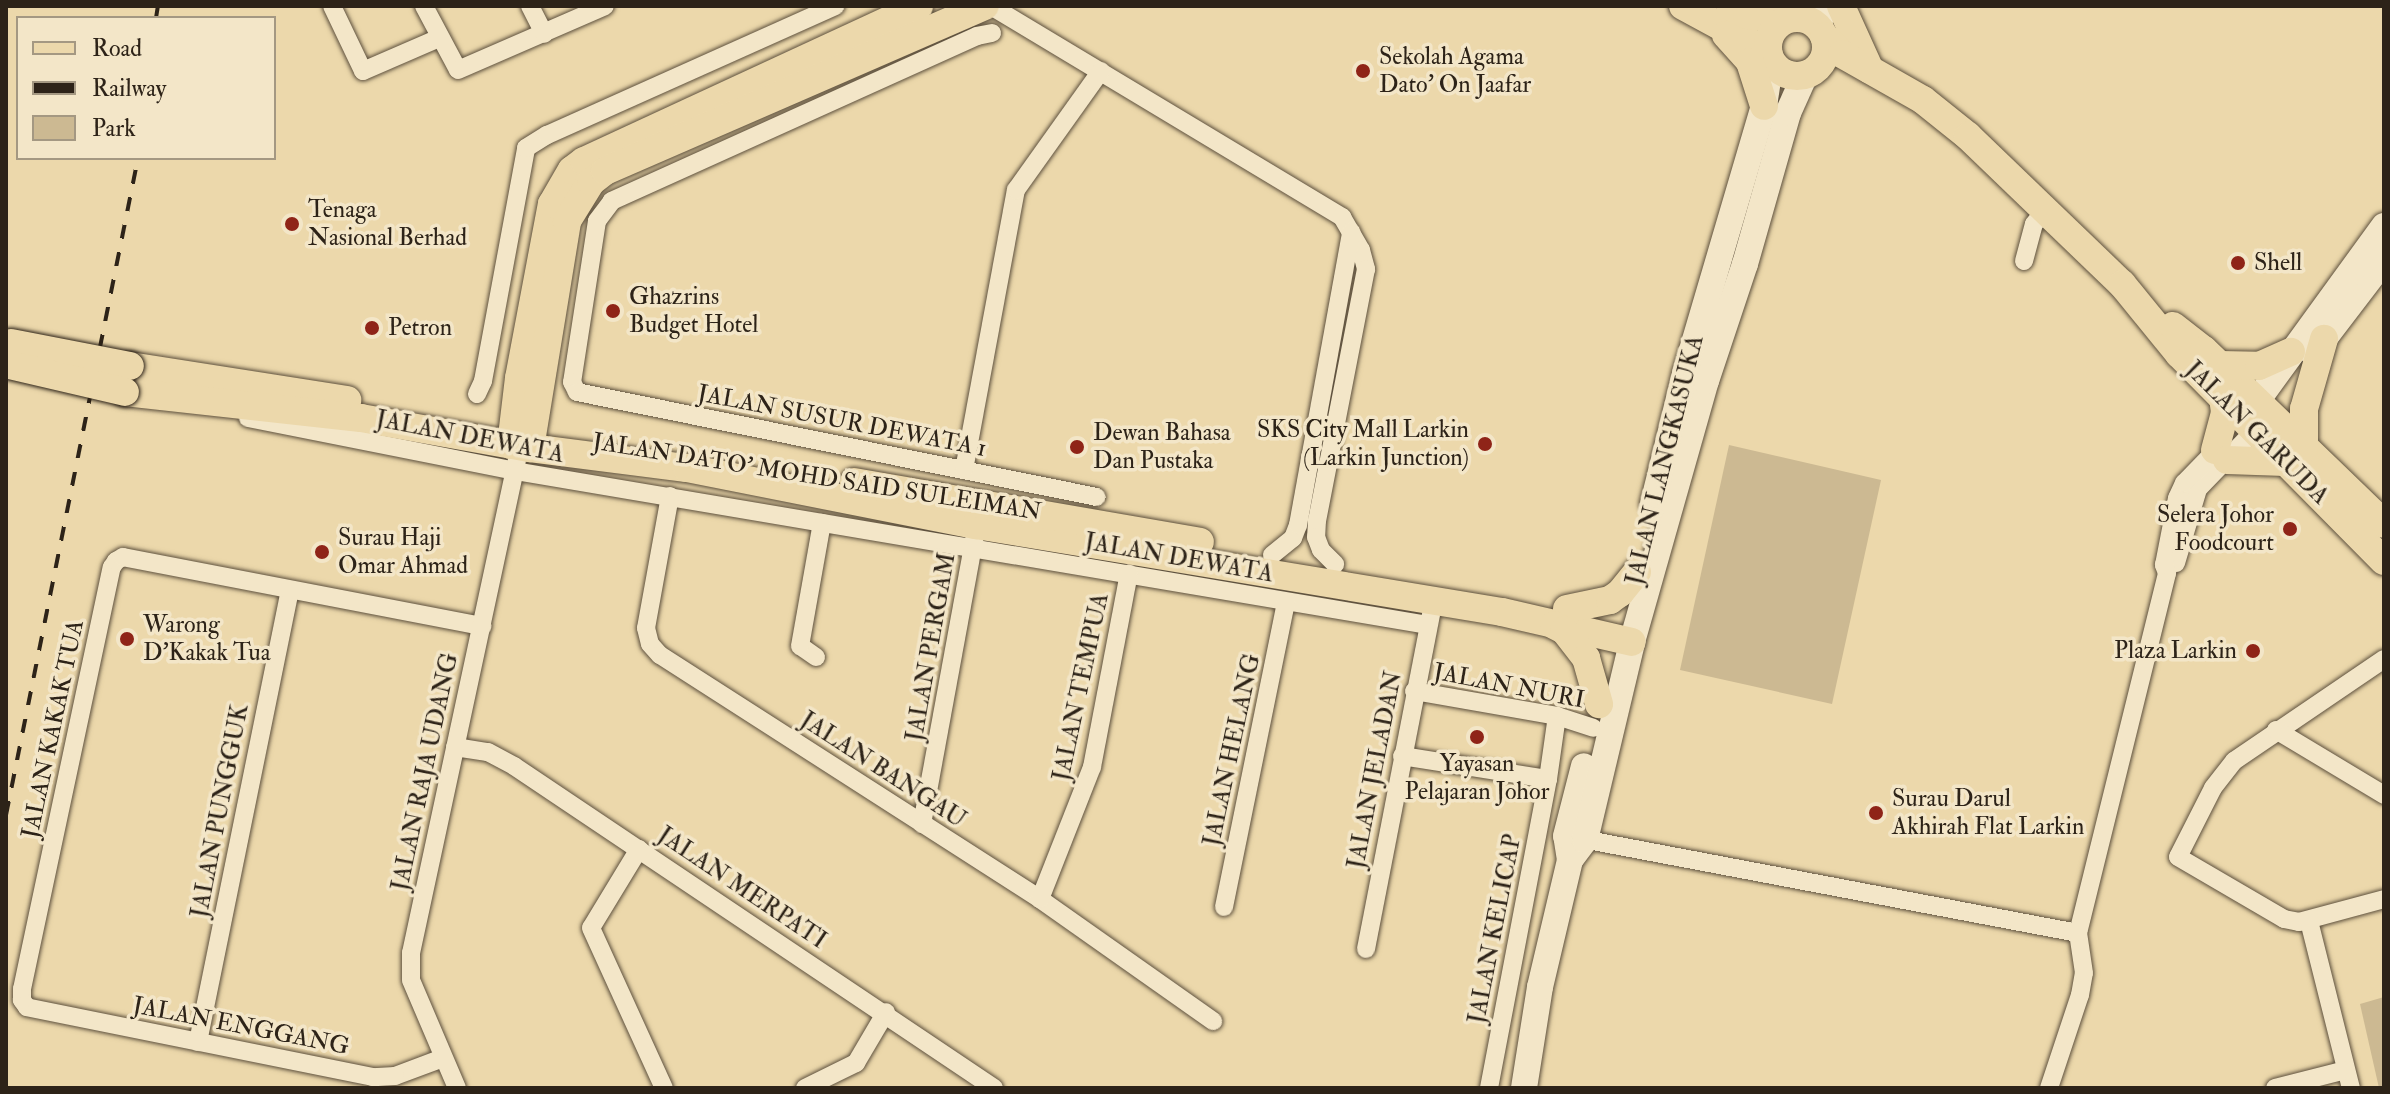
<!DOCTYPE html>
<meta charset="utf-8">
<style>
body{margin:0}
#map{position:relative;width:2390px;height:1094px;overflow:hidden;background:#ecd8ab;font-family:"IM FELL Double Pica",serif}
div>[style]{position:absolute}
.green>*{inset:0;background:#ccb992}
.roads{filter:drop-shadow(0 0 2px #5d503d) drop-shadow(0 0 2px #5d503d)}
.street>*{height:18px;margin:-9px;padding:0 9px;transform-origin:9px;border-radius:9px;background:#f3e6c8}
.secondary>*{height:26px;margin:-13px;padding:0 13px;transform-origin:13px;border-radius:13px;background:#f3e6c8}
.primary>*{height:28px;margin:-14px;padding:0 14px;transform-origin:14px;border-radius:14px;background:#ecd8ab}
.primary>.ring{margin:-14px;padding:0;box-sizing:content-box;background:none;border:28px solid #ecd8ab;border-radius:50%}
.rail>*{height:4px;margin-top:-2px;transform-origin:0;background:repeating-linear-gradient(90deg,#2d2318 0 14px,transparent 0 28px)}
.bridges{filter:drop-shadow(0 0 2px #2d2318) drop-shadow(0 0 2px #2d2318)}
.primary-bridge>*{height:28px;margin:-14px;padding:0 14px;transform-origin:14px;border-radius:14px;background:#ecd8ab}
.dots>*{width:22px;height:22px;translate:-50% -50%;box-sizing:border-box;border:4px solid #f3e6c8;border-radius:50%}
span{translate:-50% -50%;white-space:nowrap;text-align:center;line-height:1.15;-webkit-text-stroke:7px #f3e6c8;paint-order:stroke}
.poi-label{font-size:24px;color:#2d2318}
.left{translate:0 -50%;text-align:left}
.right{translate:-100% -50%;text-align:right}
.street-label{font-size:24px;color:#2d2318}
.frame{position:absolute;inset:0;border:8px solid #2d2318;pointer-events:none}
.legend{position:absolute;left:16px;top:16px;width:260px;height:144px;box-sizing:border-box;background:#f3e6c8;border:2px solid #a49882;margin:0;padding:10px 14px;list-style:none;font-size:24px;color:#2d2318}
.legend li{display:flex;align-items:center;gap:16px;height:40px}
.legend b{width:40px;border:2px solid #a49882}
</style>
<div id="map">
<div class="green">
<i style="clip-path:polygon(1729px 445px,1881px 480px,1832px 704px,1680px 670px)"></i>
<i style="clip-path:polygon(2384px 997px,2384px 1088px,2379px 1088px,2360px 1004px)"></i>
</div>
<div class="roads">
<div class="street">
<i style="left:332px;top:6px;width:72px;rotate:64.5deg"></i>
<i style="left:363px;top:71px;width:83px;rotate:-23.5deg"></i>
<i style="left:424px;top:6px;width:72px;rotate:62deg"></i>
<i style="left:458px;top:70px;width:160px;rotate:-23.5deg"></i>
<i style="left:530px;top:6px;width:31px;rotate:63deg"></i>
<i style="left:991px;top:6px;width:410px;rotate:31deg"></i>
<i style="left:1342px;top:217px;width:38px;rotate:60deg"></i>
<i style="left:1361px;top:250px;width:20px;rotate:75deg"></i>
<i style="left:1366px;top:269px;width:256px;rotate:101deg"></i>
<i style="left:1317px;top:520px;width:17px;rotate:93deg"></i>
<i style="left:1316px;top:537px;width:14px;rotate:69deg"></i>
<i style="left:1321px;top:550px;width:20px;rotate:45deg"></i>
<i style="left:992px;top:33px;width:15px;rotate:169deg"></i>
<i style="left:977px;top:36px;width:401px;rotate:155.7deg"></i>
<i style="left:612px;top:201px;width:25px;rotate:127deg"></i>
<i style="left:597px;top:221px;width:163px;rotate:98.8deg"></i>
<i style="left:572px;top:382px;width:11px;rotate:63deg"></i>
<i style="left:577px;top:392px;width:530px;rotate:11.42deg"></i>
<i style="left:2024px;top:261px;width:38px;rotate:-75deg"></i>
<i style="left:2034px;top:224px;width:18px;rotate:-52deg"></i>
<i style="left:477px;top:394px;width:14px;rotate:-65deg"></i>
<i style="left:483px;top:381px;width:237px;rotate:-79.5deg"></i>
<i style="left:526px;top:148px;width:25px;rotate:-32deg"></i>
<i style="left:547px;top:135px;width:316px;rotate:-24.1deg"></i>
<i style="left:248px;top:418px;width:272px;rotate:11.2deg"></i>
<i style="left:515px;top:471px;width:925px;rotate:9.58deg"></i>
<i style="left:964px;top:470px;width:285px;rotate:-79.5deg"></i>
<i style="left:1016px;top:190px;width:146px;rotate:-54.5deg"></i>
<i style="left:670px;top:496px;width:134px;rotate:100.3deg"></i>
<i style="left:646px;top:628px;width:16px;rotate:76deg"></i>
<i style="left:650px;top:644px;width:15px;rotate:48deg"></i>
<i style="left:660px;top:655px;width:452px;rotate:32.7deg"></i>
<i style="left:1040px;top:899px;width:212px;rotate:35.2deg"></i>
<i style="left:1272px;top:555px;width:27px;rotate:-39deg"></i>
<i style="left:1293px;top:538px;width:14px;rotate:-69deg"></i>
<i style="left:1298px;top:525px;width:298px;rotate:-79.7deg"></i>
<i style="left:2176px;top:563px;width:77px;rotate:-73.4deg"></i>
<i style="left:2198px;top:489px;width:82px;rotate:-46deg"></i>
<i style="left:816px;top:657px;width:19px;rotate:-145deg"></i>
<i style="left:800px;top:646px;width:125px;rotate:-79.9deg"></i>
<i style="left:2384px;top:659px;width:181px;rotate:145.8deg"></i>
<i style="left:2234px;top:761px;width:34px;rotate:128deg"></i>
<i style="left:2213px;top:788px;width:77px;rotate:116.9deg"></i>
<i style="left:2178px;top:857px;width:123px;rotate:30.3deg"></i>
<i style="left:2284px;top:919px;width:15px;rotate:11deg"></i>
<i style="left:2299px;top:922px;width:88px;rotate:-15.1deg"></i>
<i style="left:1414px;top:691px;width:145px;rotate:9.9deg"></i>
<i style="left:1557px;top:716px;width:38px;rotate:18deg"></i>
<i style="left:2276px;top:730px;width:126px;rotate:31deg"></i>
<i style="left:455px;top:747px;width:33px;rotate:9deg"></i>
<i style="left:488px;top:752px;width:30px;rotate:28deg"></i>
<i style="left:514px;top:766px;width:578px;rotate:33.86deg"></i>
<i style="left:1402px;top:756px;width:148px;rotate:9deg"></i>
<i style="left:922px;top:824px;width:293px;rotate:-79.6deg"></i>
<i style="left:1577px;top:838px;width:510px;rotate:10.74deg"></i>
<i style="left:639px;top:849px;width:92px;rotate:121.3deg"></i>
<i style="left:591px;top:928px;width:176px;rotate:65.5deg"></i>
<i style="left:1040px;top:899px;width:142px;rotate:-68.5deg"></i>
<i style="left:1092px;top:767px;width:197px;rotate:-79.2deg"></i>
<i style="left:1224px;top:907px;width:311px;rotate:-78.5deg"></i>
<i style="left:2309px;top:921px;width:172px;rotate:75.9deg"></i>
<i style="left:1366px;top:949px;width:341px;rotate:-79deg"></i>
<i style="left:198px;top:1042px;width:460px;rotate:-78.5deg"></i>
<i style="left:443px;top:1058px;width:51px;rotate:159.4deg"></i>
<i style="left:395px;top:1076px;width:22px;rotate:177deg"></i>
<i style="left:373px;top:1077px;width:353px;rotate:-168.6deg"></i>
<i style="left:27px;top:1007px;width:9px;rotate:-126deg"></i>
<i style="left:22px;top:1000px;width:11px;rotate:-90deg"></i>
<i style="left:22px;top:989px;width:431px;rotate:-78deg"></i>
<i style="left:112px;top:567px;width:7px;rotate:-56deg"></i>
<i style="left:116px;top:561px;width:8px;rotate:-30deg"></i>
<i style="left:123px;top:557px;width:366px;rotate:10.9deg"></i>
<i style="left:457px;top:1088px;width:117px;rotate:-113.1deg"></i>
<i style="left:411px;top:980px;width:27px;rotate:-90deg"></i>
<i style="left:411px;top:953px;width:504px;rotate:-77.87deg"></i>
<i style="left:805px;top:1088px;width:57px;rotate:-26.1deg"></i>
<i style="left:856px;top:1063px;width:59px;rotate:-59.5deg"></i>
<i style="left:1489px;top:1088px;width:315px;rotate:-79.2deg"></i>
<i style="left:1548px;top:779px;width:64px;rotate:-81.9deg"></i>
<i style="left:2049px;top:1088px;width:98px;rotate:-71.6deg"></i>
<i style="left:2080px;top:995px;width:22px;rotate:-80deg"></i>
<i style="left:2084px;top:973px;width:40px;rotate:-98.5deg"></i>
<i style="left:2078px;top:933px;width:371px;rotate:-76.1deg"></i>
<i style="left:2167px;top:573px;width:9px;rotate:-111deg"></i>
<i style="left:2164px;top:565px;width:68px;rotate:-79deg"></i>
<i style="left:2177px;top:498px;width:17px;rotate:-65deg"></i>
<i style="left:2184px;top:483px;width:53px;rotate:-45.8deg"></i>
<i style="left:2275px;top:1088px;width:73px;rotate:-14.2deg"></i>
</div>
<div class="secondary">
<i style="left:1819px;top:28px;width:22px;rotate:-82deg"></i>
<i style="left:2313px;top:353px;width:117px;rotate:-52.6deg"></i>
<i style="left:2246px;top:416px;width:235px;rotate:-54deg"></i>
<i style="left:1653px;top:504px;width:134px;rotate:-76.2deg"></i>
<i style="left:1685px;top:374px;width:279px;rotate:-73.6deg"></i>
<i style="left:1764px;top:106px;width:46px;rotate:-81.2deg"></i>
<i style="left:1570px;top:860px;width:24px;rotate:-99deg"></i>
<i style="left:1566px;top:836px;width:72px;rotate:-75.6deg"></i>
<i style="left:1524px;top:1088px;width:102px;rotate:-81deg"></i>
<i style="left:1540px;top:987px;width:130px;rotate:-76.7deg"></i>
<i style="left:1570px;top:860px;width:25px;rotate:-53deg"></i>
<i style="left:1585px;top:840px;width:204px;rotate:-76.6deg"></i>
<i style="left:1632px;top:642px;width:271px;rotate:-74.2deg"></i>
<i style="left:1706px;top:381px;width:123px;rotate:-71.6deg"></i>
<i style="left:1745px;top:264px;width:157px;rotate:-74.1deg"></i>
<i style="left:1788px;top:113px;width:42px;rotate:-65.9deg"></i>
</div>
<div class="primary">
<i style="left:1683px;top:6px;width:97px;rotate:28.4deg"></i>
<i style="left:1730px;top:6px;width:19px;rotate:28deg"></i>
<i style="left:1747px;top:15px;width:37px;rotate:8deg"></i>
<i style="left:1841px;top:6px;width:70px;rotate:65.6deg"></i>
<i class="ring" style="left:1768px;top:18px;width:30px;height:30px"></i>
<i style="left:1726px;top:35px;width:36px;rotate:48deg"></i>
<i style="left:1750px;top:62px;width:46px;rotate:72.3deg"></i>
<i style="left:1824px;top:36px;width:25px;rotate:45deg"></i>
<i style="left:1842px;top:54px;width:93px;rotate:29.6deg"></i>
<i style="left:1923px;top:100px;width:58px;rotate:38.7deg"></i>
<i style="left:1968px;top:136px;width:214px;rotate:43.9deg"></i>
<i style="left:2122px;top:284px;width:90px;rotate:50.8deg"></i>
<i style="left:2179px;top:354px;width:291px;rotate:45.3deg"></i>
<i style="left:2173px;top:326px;width:39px;rotate:38deg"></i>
<i style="left:2204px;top:350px;width:250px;rotate:44deg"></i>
<i style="left:2220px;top:365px;width:39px;rotate:1deg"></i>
<i style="left:2259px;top:366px;width:35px;rotate:-24deg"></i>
<i style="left:130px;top:366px;width:220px;rotate:8.9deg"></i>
<i style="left:125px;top:392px;width:237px;rotate:6.3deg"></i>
<i style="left:361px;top:418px;width:172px;rotate:10.1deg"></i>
<i style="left:530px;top:448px;width:158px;rotate:7.3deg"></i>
<i style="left:687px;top:468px;width:295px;rotate:11.2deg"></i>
<i style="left:976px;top:525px;width:533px;rotate:9.39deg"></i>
<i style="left:1502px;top:612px;width:133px;rotate:13deg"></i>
<i style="left:511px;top:445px;width:67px;rotate:-83.2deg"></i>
<i style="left:519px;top:378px;width:177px;rotate:-79.3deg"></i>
<i style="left:552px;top:204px;width:39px;rotate:-60deg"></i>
<i style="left:572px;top:170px;width:15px;rotate:-37deg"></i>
<i style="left:584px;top:161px;width:369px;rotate:-24.8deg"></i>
<i style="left:530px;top:448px;width:230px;rotate:-80.7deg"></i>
<i style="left:567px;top:221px;width:46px;rotate:-58.4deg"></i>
<i style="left:591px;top:182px;width:18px;rotate:-38deg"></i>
<i style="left:605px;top:171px;width:414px;rotate:-23.5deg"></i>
<i style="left:2304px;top:449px;width:40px;rotate:-90deg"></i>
<i style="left:2304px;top:409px;width:73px;rotate:-74.1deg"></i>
<i style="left:2215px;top:450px;width:39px;rotate:-75deg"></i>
<i style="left:2225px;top:412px;width:14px;rotate:-98deg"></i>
<i style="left:2227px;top:460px;width:58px;rotate:2deg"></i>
<i style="left:854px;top:482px;width:351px;rotate:9.8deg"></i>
<i style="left:1567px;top:609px;width:44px;rotate:-11.8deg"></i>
<i style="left:1610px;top:600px;width:12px;rotate:-35deg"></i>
<i style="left:1620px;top:593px;width:27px;rotate:-51deg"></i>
<i style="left:1554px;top:625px;width:11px;rotate:27deg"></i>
<i style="left:1564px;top:630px;width:36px;rotate:52deg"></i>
<i style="left:1586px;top:658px;width:48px;rotate:74.2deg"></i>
</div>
</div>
<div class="rail">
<i style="left:156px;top:18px;width:12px;rotate:-81deg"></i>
<i style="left:6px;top:815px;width:670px;rotate:-78.64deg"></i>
</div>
<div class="bridges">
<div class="primary-bridge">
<i style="left:11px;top:343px;width:121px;rotate:10.9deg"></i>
<i style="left:10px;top:365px;width:118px;rotate:13.2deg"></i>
</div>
</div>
<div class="dots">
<i style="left:1363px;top:71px;background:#8f2418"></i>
<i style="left:292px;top:224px;background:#8f2418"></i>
<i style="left:2238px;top:263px;background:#8f2418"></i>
<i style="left:613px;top:311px;background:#8f2418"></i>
<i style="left:372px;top:328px;background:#8f2418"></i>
<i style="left:1485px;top:444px;background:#8f2418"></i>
<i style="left:1077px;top:447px;background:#8f2418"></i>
<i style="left:2290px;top:529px;background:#8f2418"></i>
<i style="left:322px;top:552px;background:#8f2418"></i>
<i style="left:127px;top:639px;background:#8f2418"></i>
<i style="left:2253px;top:651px;background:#8f2418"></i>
<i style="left:1477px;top:737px;background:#8f2418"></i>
<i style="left:1876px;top:813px;background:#8f2418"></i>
</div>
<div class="poi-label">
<span class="left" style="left:1379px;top:71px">Sekolah Agama<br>Dato' On Jaafar</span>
<span class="left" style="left:308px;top:224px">Tenaga<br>Nasional Berhad</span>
<span class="left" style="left:2254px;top:263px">Shell</span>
<span class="left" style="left:629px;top:311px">Ghazrins<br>Budget Hotel</span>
<span class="left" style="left:388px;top:328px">Petron</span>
<span class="right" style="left:1469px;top:444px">SKS City Mall Larkin<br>(Larkin Junction)</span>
<span class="left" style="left:1093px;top:447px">Dewan Bahasa<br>Dan Pustaka</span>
<span class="right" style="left:2274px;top:529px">Selera Johor<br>Foodcourt</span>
<span class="left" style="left:338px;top:552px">Surau Haji<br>Omar Ahmad</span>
<span class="left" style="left:143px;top:639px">Warong<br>D’Kakak Tua</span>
<span class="right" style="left:2237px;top:651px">Plaza Larkin</span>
<span style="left:1477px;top:778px">Yayasan<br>Pelajaran Johor</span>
<span class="left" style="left:1892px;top:813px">Surau Darul<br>Akhirah Flat Larkin</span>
</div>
<div class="street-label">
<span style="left:842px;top:421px;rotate:11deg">JALAN SUSUR DEWATA 1</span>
<span style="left:2257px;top:433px;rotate:45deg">JALAN GARUDA</span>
<span style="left:470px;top:437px;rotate:11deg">JALAN DEWATA</span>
<span style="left:1665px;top:460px;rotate:-76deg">JALAN LANGKASUKA</span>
<span style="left:817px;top:477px;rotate:9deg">JALAN DATO' MOHD SAID SULEIMAN</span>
<span style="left:1179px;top:558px;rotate:10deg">JALAN DEWATA</span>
<span style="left:931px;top:647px;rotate:-80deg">JALAN PERGAM</span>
<span style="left:1509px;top:686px;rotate:11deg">JALAN NURI</span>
<span style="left:1081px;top:687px;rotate:-78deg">JALAN TEMPUA</span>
<span style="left:53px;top:729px;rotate:-78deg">JALAN KAKAK TUA</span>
<span style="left:1232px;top:750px;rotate:-78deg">JALAN HELANG</span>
<span style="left:883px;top:770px;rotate:33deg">JALAN BANGAU</span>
<span style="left:1375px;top:770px;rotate:-79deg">JALAN JELADAN</span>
<span style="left:425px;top:772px;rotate:-78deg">JALAN RAJA UDANG</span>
<span style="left:220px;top:811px;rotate:-79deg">JALAN PUNGGUK</span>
<span style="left:742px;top:888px;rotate:34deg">JALAN MERPATI</span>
<span style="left:1495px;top:929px;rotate:-79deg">JALAN KELICAP</span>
<span style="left:241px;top:1026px;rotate:11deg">JALAN ENGGANG</span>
</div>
<div class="frame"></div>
<ul class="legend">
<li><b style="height:10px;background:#ecd8ab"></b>Road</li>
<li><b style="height:10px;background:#2d2318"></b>Railway</li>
<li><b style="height:22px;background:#ccb992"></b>Park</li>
</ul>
</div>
